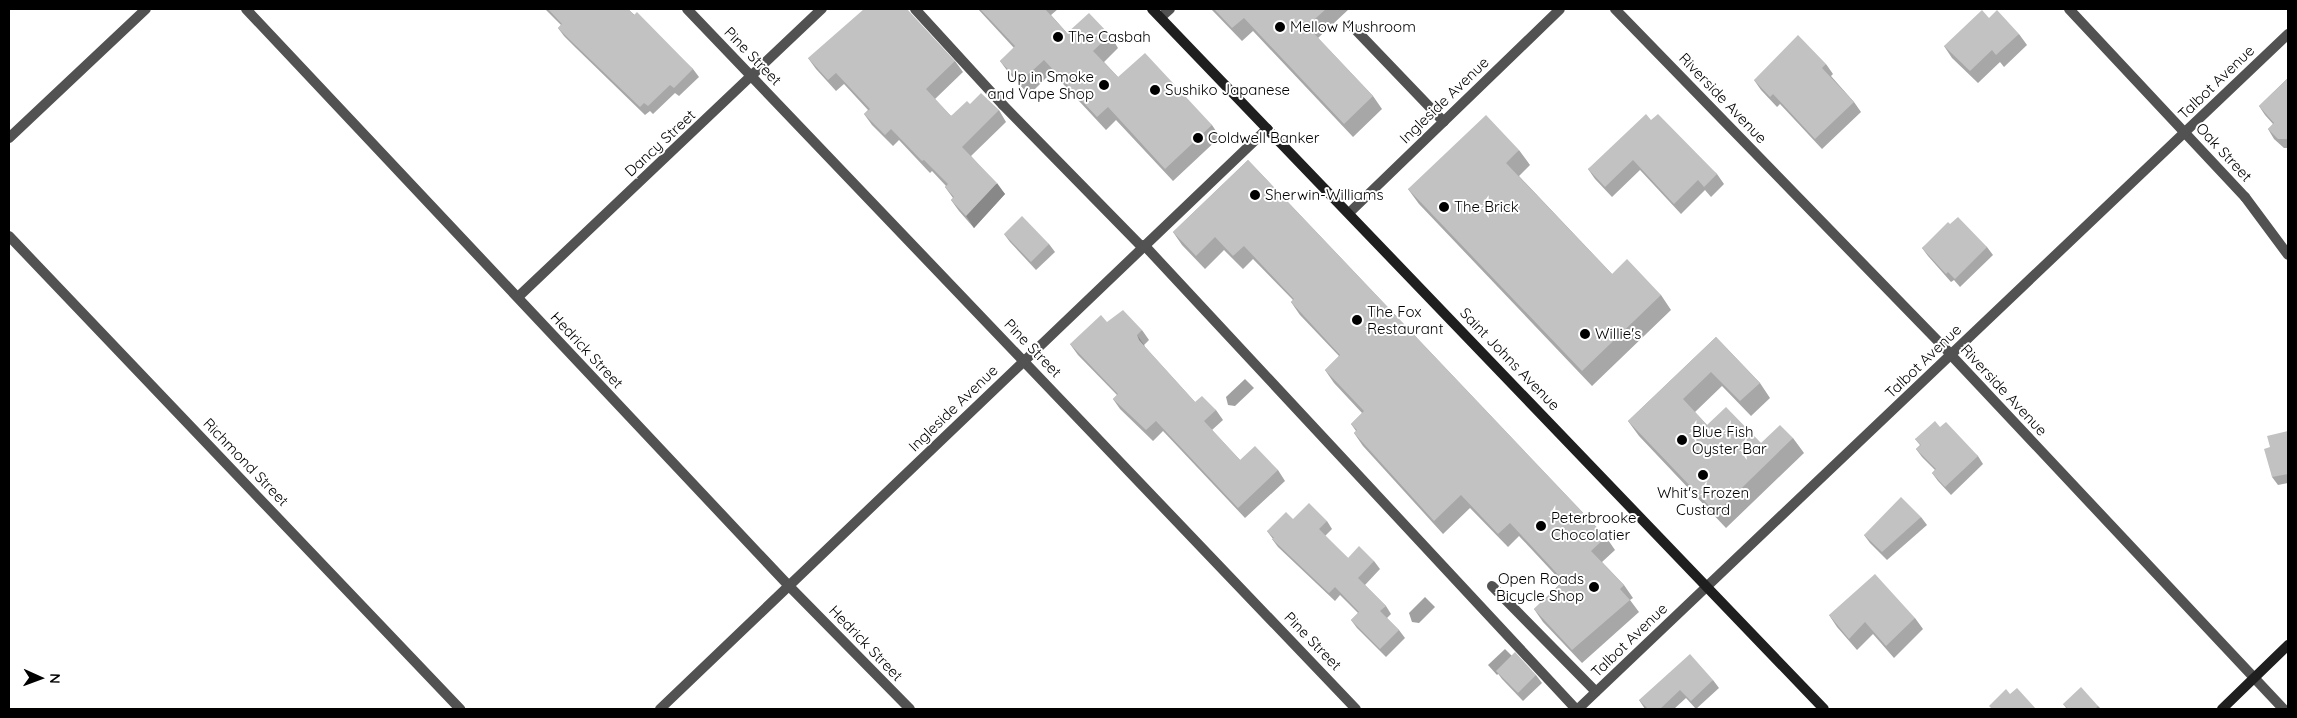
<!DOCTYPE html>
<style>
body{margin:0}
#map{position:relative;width:2297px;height:718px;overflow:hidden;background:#fff;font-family:Quicksand,sans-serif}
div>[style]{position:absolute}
.water>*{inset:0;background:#a0a0a0}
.lane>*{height:10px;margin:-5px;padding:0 5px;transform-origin:5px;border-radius:5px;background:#525252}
.street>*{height:10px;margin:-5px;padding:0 5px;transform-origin:5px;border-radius:5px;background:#525252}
.secondary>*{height:10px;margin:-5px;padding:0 5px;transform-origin:5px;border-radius:5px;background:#1f1f1f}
.wall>*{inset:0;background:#a7a7a7}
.shaded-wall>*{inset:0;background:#888}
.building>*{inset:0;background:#c2c2c2}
.dots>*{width:14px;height:14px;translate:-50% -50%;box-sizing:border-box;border:2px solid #fff;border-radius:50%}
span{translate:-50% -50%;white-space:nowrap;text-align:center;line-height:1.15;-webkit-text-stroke:4px #fff;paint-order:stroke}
.poi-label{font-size:15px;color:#000}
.left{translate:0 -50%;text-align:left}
.right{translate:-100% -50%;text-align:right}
.street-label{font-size:15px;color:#000}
.frame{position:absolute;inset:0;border:10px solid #000;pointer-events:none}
.north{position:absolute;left:15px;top:653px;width:50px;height:50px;-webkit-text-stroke:4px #fff;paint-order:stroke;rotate:92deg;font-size:14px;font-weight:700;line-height:20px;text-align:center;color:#000}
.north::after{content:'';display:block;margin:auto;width:18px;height:22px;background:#000;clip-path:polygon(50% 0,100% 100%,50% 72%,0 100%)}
</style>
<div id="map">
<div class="water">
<i style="clip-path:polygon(1245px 379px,1254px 388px,1235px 406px,1228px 405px,1226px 397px)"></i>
<i style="clip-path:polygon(1425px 597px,1435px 607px,1419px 623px,1412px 622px,1409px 613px)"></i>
<i style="clip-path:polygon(1505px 649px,1514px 658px,1497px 675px,1488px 665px)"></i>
</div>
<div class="lane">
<i style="left:915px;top:9px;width:130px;rotate:47.5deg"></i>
<i style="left:1003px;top:105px;width:199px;rotate:45.6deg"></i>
<i style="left:1161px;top:17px;width:12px;rotate:-42deg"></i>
<i style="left:1351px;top:25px;width:134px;rotate:46.2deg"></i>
<i style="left:1144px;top:245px;width:634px;rotate:47.05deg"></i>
<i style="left:1492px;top:586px;width:148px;rotate:45.5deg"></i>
</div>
<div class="street">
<i style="left:246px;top:9px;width:791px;rotate:46.74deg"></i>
<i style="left:788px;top:585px;width:174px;rotate:45.5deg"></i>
<i style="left:687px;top:9px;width:968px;rotate:46.3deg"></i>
<i style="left:1615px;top:9px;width:482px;rotate:45.8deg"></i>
<i style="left:1951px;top:355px;width:486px;rotate:46.8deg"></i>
<i style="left:2069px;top:9px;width:258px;rotate:46.9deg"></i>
<i style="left:2245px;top:197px;width:72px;rotate:53.4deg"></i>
<i style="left:9px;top:138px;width:188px;rotate:-43.3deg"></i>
<i style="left:1349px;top:213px;width:293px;rotate:-44deg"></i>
<i style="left:9px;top:236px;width:654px;rotate:46.36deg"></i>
<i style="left:518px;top:297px;width:419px;rotate:-43.5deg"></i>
<i style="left:660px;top:709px;width:840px;rotate:-43.7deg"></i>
<i style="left:1578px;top:709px;width:980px;rotate:-43.55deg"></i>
</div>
<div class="secondary">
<i style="left:1152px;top:9px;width:970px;rotate:46.17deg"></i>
<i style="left:2222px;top:709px;width:92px;rotate:-44.1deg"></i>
</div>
<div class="wall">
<i style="clip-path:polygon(545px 9px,628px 9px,693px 69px,699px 77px,679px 96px,675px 93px,653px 114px,650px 111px,645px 115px,576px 48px,564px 36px,558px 28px,561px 25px)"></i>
<i style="clip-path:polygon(978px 9px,1058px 9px,1051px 15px,1067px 33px,1110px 35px,1118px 48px,1104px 62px,1118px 77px,1212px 125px,1220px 137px,1173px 181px,1116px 120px,1106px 130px,1052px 72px,1029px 95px,1009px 73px,1000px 61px,1014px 48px)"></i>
<i style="clip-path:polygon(1211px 9px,1349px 9px,1318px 38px,1373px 96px,1382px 109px,1353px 137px,1253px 31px,1242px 41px)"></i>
<i style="clip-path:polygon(2019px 34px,2027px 45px,2004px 67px,2000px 62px,1978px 83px,1952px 58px,1944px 46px)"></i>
<i style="clip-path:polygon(808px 58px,955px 61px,963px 72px,935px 99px,951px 116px,970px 104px,999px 110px,1006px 122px,971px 156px,1005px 194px,974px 228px,959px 211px,951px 200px,953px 198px,945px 187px,946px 186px,932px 171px,930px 173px,899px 140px,893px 146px,872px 125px,864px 114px,868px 110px,844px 84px,836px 91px,816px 69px)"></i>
<i style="clip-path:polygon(1826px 64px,1833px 74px,1831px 76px,1854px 102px,1861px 112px,1822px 149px,1780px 104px,1777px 107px,1761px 90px,1754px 80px)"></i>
<i style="clip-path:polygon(2288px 78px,2288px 148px,2284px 148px,2274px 139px,2268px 129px,2273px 124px,2265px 115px,2259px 106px)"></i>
<i style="clip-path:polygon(1651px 120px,1717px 174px,1724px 184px,1711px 197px,1705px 190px,1681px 214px,1640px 170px,1612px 197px,1595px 179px,1588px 169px)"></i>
<i style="clip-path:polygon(1519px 150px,1530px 165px,1519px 176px,1612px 274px,1661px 295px,1671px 310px,1592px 386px,1419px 204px,1408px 189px)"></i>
<i style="clip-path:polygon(1248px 160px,1606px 537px,1615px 550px,1602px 562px,1624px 585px,1633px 598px,1630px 600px,1639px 612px,1582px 663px,1543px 622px,1534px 609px,1562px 582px,1519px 536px,1508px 547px,1470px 508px,1443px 534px,1363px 446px,1354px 433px,1356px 431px,1351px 424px,1362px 413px,1334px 383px,1325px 370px,1339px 356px,1300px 315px,1291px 302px,1293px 300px,1253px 259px,1243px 269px,1224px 250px,1205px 269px,1182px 245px,1173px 232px)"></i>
<i style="clip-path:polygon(1950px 224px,1987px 247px,1993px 255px,1960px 287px,1954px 280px,1951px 282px,1928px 256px,1922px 248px)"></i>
<i style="clip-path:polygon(1004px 234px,1049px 244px,1055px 252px,1036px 270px,1010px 242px)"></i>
<i style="clip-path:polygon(1142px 330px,1149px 340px,1144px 345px,1145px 347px,1195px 402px,1216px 410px,1223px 420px,1212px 430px,1240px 460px,1278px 470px,1285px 481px,1245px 518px,1163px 431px,1153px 441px,1120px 409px,1113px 399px,1117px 395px,1078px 355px,1070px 344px)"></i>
<i style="clip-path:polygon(1716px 337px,1760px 383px,1770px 398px,1751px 416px,1722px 386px,1695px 412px,1707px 425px,1761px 443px,1793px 438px,1804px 453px,1726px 528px,1639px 436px,1628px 421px)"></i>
<i style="clip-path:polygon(1940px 427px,1978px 456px,1983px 464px,1951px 495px,1938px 481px,1932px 473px,1935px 470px,1922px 457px,1916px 449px,1920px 445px,1915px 439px)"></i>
<i style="clip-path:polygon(2288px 431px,2288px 483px,2278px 485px,2272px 477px,2270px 447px)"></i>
<i style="clip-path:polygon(1921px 517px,1927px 525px,1887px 560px,1870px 543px,1864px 535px)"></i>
<i style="clip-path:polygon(1293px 519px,1327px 521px,1332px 529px,1325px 536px,1348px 558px,1374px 561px,1380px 569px,1365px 585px,1386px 606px,1391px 614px,1387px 618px,1399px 630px,1405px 638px,1386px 657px,1357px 628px,1351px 620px,1358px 613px,1340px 595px,1335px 601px,1278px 547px,1272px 539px,1273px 539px,1267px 531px)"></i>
<i style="clip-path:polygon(1829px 615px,1915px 618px,1923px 629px,1894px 658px,1873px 634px,1857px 650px,1837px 627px)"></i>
<i style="clip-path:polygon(1496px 671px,1536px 675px,1542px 683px,1523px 701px,1502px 679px)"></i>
<i style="clip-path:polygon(1713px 680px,1719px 688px,1696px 709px,1686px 698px,1674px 709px,1645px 709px,1639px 700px)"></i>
<i style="clip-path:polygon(2063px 704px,2098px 706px,2101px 709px,2067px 709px)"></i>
</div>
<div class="shaded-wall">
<i style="clip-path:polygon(997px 183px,1005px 194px,974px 228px,966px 216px)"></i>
<i style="clip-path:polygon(1137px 335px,1144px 345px,1146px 350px,1139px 340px)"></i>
</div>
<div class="building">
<i style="clip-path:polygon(548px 9px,628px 9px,634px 15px,637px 12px,693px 69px,674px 88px,670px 85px,648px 106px,644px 103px,640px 107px,570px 40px,558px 28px,562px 24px)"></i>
<i style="clip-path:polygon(864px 9px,907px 9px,955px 61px,926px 89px,951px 116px,967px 101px,970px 104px,981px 93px,999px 110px,962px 147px,997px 183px,966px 216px,951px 200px,954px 197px,945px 187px,948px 184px,924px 160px,922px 161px,891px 129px,885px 135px,864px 114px,870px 109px,836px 73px,828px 80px,808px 58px)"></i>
<i style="clip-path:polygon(980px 9px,1045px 9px,1067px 33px,1089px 13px,1110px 35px,1093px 51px,1118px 77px,1145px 53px,1212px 125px,1165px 169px,1108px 107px,1097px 117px,1044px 60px,1020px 82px,1000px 61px,1015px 46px)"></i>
<i style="clip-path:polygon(1214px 9px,1326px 9px,1307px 26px,1373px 96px,1344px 124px,1244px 18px,1232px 28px)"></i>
<i style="clip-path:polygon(1982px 10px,1989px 18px,1997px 10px,2019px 34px,1996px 55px,1992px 50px,1970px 71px,1944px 46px)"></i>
<i style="clip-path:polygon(1798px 35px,1826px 64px,1822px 68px,1854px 102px,1815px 139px,1773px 94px,1770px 97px,1754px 80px)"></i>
<i style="clip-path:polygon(2288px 78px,2288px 139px,2278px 139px,2268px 129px,2274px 123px,2259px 106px)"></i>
<i style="clip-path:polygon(1646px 114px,1651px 120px,1658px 114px,1717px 174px,1704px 187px,1698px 180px,1674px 204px,1633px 160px,1605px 187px,1588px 169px)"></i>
<i style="clip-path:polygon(1486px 115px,1519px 150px,1506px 163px,1612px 274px,1627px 259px,1661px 295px,1582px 371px,1408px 189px)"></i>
<i style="clip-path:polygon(1248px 160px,1606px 537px,1591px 551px,1624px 585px,1620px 589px,1630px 600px,1572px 650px,1534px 609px,1564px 581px,1510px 523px,1498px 534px,1461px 495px,1434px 521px,1354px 433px,1357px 430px,1351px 424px,1364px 411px,1325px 370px,1340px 355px,1291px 302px,1294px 299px,1244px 246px,1233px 256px,1215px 237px,1196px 256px,1173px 232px)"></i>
<i style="clip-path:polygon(1022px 216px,1049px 244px,1031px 262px,1004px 234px)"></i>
<i style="clip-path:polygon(1958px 217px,1987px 247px,1955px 279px,1948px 272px,1946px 274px,1922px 248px,1948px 222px,1950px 224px)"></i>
<i style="clip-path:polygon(1123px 310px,1142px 330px,1137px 335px,1139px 340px,1195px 402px,1202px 396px,1216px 410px,1204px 421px,1240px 460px,1255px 446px,1278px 470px,1238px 508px,1156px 421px,1146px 430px,1113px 399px,1118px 394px,1070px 344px,1101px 315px,1107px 322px)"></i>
<i style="clip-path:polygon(1716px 337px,1760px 383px,1740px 401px,1711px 372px,1683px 399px,1707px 425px,1726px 407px,1761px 443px,1780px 425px,1793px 438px,1716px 513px,1628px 421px)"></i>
<i style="clip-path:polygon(1935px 421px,1940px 427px,1946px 422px,1978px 456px,1945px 487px,1932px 473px,1936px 469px,1916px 449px,1921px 445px,1915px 439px)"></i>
<i style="clip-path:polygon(2288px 431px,2288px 474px,2272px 477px,2264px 449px,2270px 447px,2267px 436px)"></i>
<i style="clip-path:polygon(1901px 497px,1921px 517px,1882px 552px,1864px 535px)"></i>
<i style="clip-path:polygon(1309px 503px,1327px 521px,1319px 529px,1348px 558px,1359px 546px,1374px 561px,1358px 578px,1386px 606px,1380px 611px,1399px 630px,1380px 649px,1351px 620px,1359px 612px,1335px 587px,1329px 593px,1272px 539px,1274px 538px,1267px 531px,1286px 512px,1293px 519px)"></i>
<i style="clip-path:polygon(1875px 574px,1915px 618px,1886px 646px,1865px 622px,1849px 639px,1829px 615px)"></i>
<i style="clip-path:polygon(1515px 652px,1536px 675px,1518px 693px,1496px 671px)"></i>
<i style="clip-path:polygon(1690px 654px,1713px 680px,1691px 701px,1680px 690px,1660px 709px,1648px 709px,1639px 700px)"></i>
<i style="clip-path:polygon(2081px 687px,2098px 706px,2095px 709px,2068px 709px,2063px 704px)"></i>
<i style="clip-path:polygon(2017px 688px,2036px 709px,1992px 709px,1989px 706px,2006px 689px,2010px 694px)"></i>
</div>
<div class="dots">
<i style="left:1280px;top:27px;background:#000"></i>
<i style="left:1058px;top:37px;background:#000"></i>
<i style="left:1104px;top:85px;background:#000"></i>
<i style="left:1155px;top:90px;background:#000"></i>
<i style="left:1198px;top:138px;background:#000"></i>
<i style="left:1255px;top:195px;background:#000"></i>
<i style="left:1444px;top:207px;background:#000"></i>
<i style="left:1357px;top:320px;background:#000"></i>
<i style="left:1585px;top:334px;background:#000"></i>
<i style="left:1682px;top:440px;background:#000"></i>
<i style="left:1703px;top:475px;background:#000"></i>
<i style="left:1541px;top:526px;background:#000"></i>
<i style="left:1594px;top:587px;background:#000"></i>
</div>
<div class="poi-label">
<span class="left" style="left:1290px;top:27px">Mellow Mushroom</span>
<span class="left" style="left:1068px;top:37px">The Casbah</span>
<span class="right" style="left:1094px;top:85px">Up in Smoke<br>and Vape Shop</span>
<span class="left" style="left:1165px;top:90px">Sushiko Japanese</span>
<span class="left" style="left:1208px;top:138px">Coldwell Banker</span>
<span class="left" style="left:1265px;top:195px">Sherwin-Williams</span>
<span class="left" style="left:1454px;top:207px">The Brick</span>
<span class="left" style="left:1367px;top:320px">The Fox<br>Restaurant</span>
<span class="left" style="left:1595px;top:334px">Willie's</span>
<span class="left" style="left:1692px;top:440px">Blue Fish<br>Oyster Bar</span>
<span style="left:1703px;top:501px">Whit's Frozen<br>Custard</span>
<span class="left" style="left:1551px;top:526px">Peterbrooke<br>Chocolatier</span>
<span class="right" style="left:1584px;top:587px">Open Roads<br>Bicycle Shop</span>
</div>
<div class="street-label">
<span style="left:753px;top:56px;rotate:46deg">Pine Street</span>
<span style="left:2216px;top:82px;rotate:-44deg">Talbot Avenue</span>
<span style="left:1723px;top:98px;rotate:46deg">Riverside Avenue</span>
<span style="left:1444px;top:100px;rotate:-44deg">Ingleside Avenue</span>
<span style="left:660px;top:143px;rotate:-43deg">Dancy Street</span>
<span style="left:2224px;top:152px;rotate:47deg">Oak Street</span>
<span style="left:1033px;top:348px;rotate:46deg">Pine Street</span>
<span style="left:587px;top:350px;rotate:47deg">Hedrick Street</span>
<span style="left:1510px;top:359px;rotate:46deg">Saint Johns Avenue</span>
<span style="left:1923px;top:361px;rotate:-44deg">Talbot Avenue</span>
<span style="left:2004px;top:390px;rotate:47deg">Riverside Avenue</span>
<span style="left:953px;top:408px;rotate:-44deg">Ingleside Avenue</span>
<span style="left:246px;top:462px;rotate:46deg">Richmond Street</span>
<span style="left:1629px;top:640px;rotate:-44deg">Talbot Avenue</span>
<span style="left:1313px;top:641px;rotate:46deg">Pine Street</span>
<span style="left:866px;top:643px;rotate:46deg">Hedrick Street</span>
</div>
<div class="frame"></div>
<div class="north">N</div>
</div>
